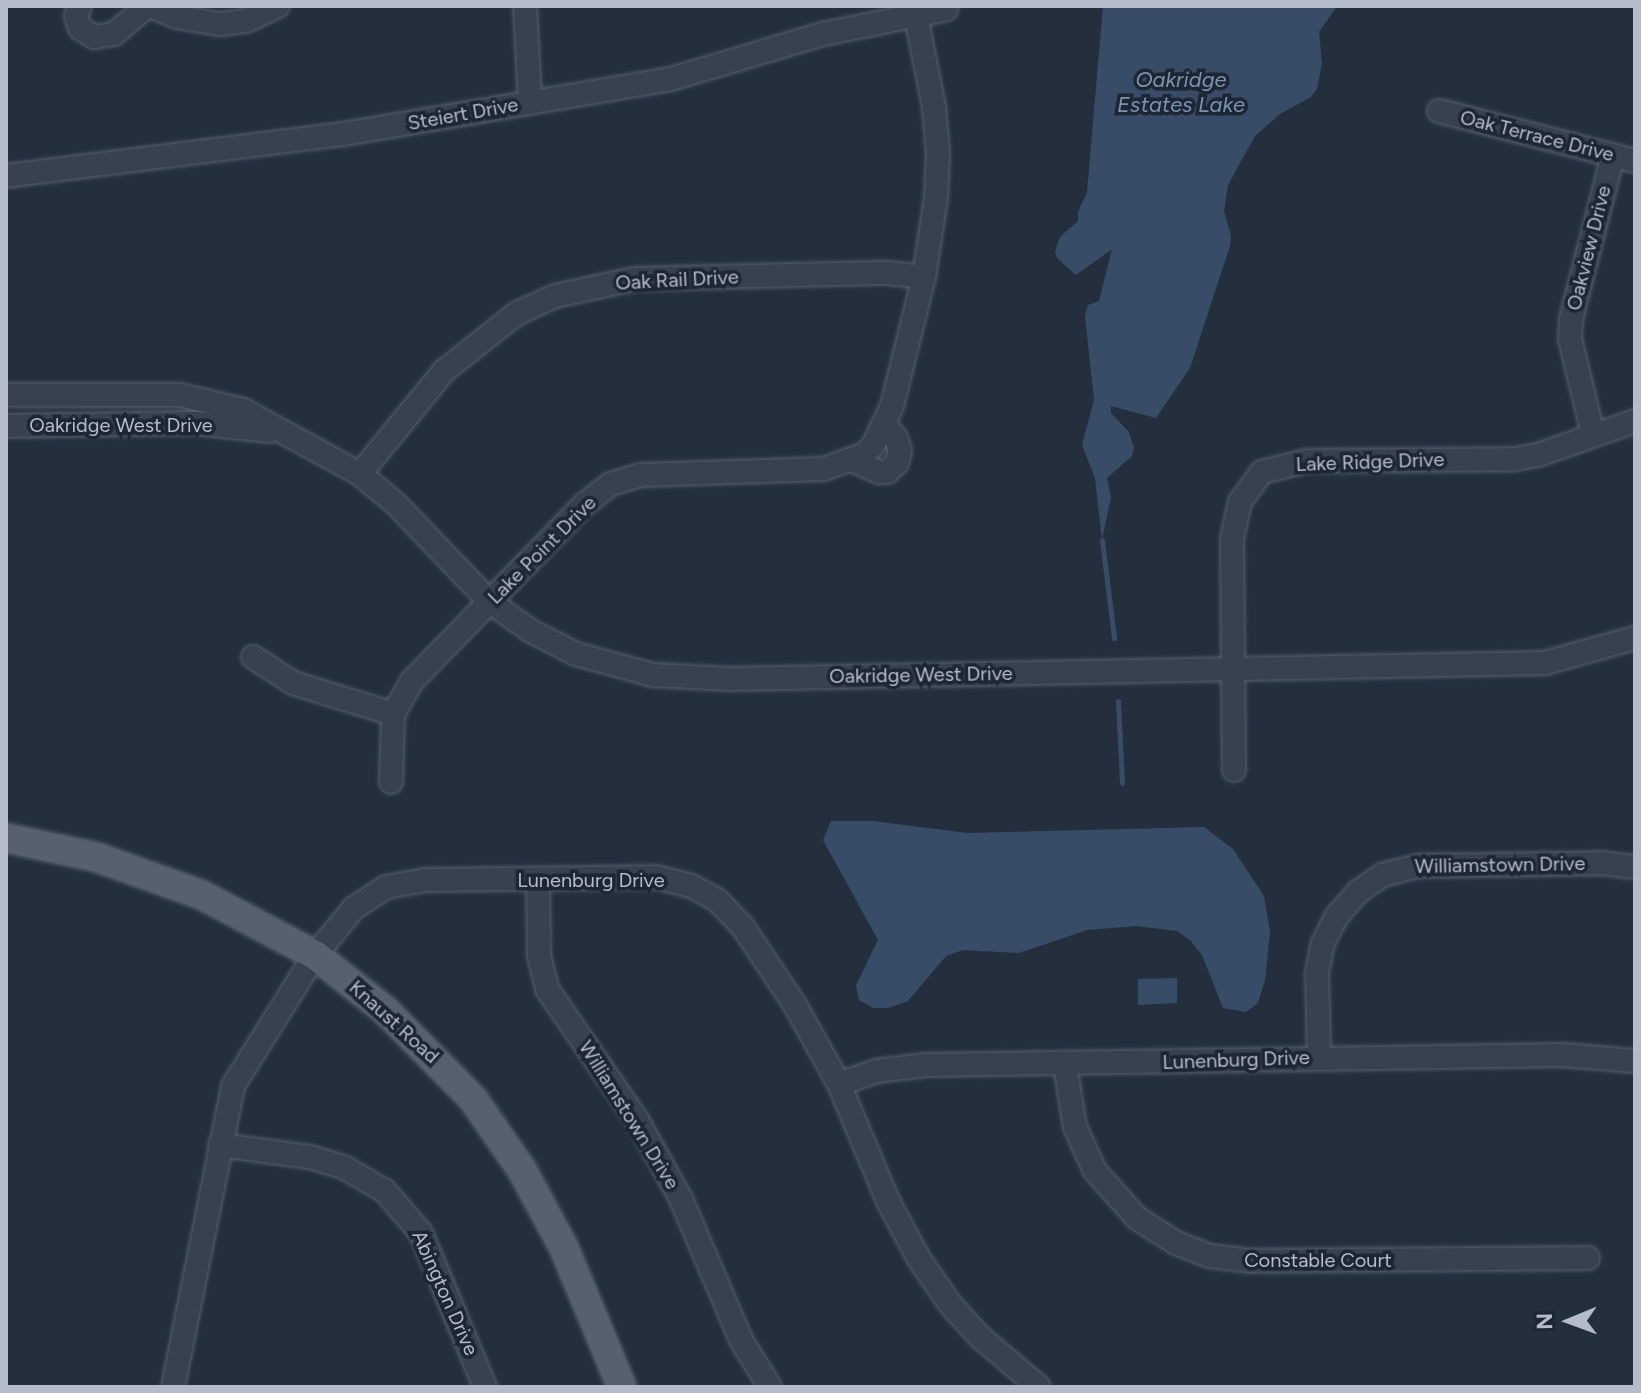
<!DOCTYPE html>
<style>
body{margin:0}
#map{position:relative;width:1641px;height:1393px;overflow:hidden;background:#242f3e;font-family:Figtree,sans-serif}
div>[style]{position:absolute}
.water>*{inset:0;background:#394c67}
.stream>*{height:5px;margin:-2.5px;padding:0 2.5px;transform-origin:2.5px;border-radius:2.5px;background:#394c67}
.roads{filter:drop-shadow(0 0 2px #565f6c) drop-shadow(0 0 2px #565f6c)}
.minor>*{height:22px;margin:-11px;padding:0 11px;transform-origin:11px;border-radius:11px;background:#38414e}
.major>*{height:28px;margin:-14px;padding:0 14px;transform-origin:14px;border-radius:14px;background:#56606e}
span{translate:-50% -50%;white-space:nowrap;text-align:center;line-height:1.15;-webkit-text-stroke:7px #1d2633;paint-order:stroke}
.street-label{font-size:20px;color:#b4bcc9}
.water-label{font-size:22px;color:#7c92b1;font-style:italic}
.frame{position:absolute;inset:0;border:8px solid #b4bcc9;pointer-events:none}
.north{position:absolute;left:1529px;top:1281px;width:80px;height:80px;-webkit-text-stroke:6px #1d2633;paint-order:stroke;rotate:269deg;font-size:22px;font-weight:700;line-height:32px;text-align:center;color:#b4bcc9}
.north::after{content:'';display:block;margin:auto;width:28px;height:36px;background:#b4bcc9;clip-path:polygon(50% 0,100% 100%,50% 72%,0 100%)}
</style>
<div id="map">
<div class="water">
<i style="clip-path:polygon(1103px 6px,1337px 6px,1319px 32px,1322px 63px,1317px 89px,1311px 97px,1280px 114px,1255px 136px,1228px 185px,1224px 211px,1231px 236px,1230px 246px,1190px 368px,1156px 418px,1111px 406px,1111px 413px,1129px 432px,1134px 448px,1132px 456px,1107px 478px,1111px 497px,1102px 540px,1095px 478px,1082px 445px,1094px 400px,1085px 316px,1088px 305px,1099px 301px,1112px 249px,1076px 275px,1057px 258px,1055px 251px,1060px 237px,1078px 221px,1078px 212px,1087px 192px)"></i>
<i style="clip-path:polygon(831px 821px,873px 821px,967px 833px,1204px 827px,1233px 849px,1264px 896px,1270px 932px,1265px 980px,1258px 1003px,1246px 1012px,1223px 1008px,1202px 955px,1190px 940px,1177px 931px,1136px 926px,1087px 930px,1019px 953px,963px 950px,946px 956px,908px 1001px,888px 1008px,873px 1008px,859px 1000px,856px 985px,878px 940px,823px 840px)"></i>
<i style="clip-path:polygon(1177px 978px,1177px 1003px,1138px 1005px,1138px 979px)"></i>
</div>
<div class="stream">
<i style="left:1102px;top:540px;width:99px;rotate:83deg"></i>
<i style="left:1118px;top:701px;width:82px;rotate:87.2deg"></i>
</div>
<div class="roads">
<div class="minor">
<i style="left:80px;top:6px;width:11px;rotate:112deg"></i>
<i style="left:76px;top:16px;width:13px;rotate:72deg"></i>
<i style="left:80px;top:28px;width:17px;rotate:33deg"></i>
<i style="left:94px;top:37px;width:20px;rotate:-9deg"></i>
<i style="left:114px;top:34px;width:43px;rotate:-40.3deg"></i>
<i style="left:151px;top:6px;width:28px;rotate:23deg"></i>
<i style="left:177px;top:17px;width:44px;rotate:9.2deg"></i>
<i style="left:220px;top:24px;width:26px;rotate:-7deg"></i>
<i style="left:246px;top:21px;width:35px;rotate:-25deg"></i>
<i style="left:525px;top:6px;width:97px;rotate:87deg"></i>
<i style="left:1439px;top:111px;width:202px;rotate:14.3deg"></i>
<i style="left:6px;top:176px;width:340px;rotate:-7.1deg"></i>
<i style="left:343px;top:134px;width:333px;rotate:-9.5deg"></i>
<i style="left:671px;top:79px;width:159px;rotate:-16.5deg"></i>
<i style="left:823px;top:34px;width:126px;rotate:-11.4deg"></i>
<i style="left:6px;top:395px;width:174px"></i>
<i style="left:180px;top:395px;width:65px;rotate:13.4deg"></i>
<i style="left:243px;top:410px;width:133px;rotate:28.7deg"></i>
<i style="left:360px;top:474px;width:45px;rotate:39.6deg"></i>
<i style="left:395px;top:503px;width:137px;rotate:46.2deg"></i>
<i style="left:490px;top:602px;width:50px;rotate:35.3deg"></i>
<i style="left:531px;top:631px;width:51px;rotate:27.1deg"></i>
<i style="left:576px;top:654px;width:80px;rotate:15.3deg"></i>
<i style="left:653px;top:675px;width:77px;rotate:3deg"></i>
<i style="left:730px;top:679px;width:815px;rotate:-1.12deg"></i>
<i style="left:1545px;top:663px;width:93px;rotate:-15.5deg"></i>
<i style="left:6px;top:426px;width:189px;rotate:-0.9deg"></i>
<i style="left:195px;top:423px;width:75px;rotate:6.1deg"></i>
<i style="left:1593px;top:434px;width:98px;rotate:-103.6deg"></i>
<i style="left:1570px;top:339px;width:20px;rotate:-87deg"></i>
<i style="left:1571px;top:319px;width:169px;rotate:-75.6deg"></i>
<i style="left:852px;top:460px;width:30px;rotate:24deg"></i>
<i style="left:879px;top:472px;width:8px"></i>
<i style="left:887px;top:472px;width:13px;rotate:-42deg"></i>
<i style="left:897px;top:463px;width:12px;rotate:-76deg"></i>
<i style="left:900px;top:451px;width:14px;rotate:-107deg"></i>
<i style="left:896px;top:438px;width:17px;rotate:-130deg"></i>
<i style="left:360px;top:474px;width:133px;rotate:-50.8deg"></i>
<i style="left:444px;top:371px;width:92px;rotate:-38.4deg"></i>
<i style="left:516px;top:314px;width:43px;rotate:-24.8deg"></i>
<i style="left:555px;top:296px;width:81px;rotate:-12.1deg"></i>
<i style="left:634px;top:279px;width:253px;rotate:-1.4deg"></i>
<i style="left:887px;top:273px;width:37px;rotate:6deg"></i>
<i style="left:253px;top:657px;width:48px;rotate:33deg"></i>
<i style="left:293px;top:683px;width:105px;rotate:17.2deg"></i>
<i style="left:1234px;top:770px;width:231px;rotate:-90.5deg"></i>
<i style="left:1232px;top:539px;width:38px;rotate:-78deg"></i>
<i style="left:1240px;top:502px;width:37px;rotate:-54deg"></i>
<i style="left:1262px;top:472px;width:45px;rotate:-14deg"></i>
<i style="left:1306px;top:461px;width:209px;rotate:-0.5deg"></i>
<i style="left:1515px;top:459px;width:23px;rotate:-10deg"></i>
<i style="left:1538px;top:455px;width:103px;rotate:-19.3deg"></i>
<i style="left:391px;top:782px;width:68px;rotate:-88.3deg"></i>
<i style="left:393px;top:714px;width:39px;rotate:-60deg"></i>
<i style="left:413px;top:680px;width:246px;rotate:-45.7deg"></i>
<i style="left:585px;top:504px;width:33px;rotate:-38deg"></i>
<i style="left:611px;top:484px;width:31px;rotate:-17deg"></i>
<i style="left:641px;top:475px;width:183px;rotate:-1.9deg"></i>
<i style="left:824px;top:469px;width:44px;rotate:-20.1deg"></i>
<i style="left:865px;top:454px;width:13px;rotate:-48deg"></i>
<i style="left:874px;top:444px;width:42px;rotate:-64.7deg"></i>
<i style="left:892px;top:406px;width:133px;rotate:-76.1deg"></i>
<i style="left:924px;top:277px;width:80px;rotate:-81.4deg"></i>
<i style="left:936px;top:198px;width:45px;rotate:-87.5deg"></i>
<i style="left:938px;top:153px;width:46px;rotate:-95deg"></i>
<i style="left:934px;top:107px;width:103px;rotate:-101.2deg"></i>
<i style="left:538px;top:881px;width:75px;rotate:89.2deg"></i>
<i style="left:539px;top:956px;width:34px;rotate:76deg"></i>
<i style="left:547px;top:989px;width:159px;rotate:55.5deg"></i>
<i style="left:637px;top:1120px;width:90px;rotate:60.9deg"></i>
<i style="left:681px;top:1199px;width:153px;rotate:66.9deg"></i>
<i style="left:741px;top:1340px;width:55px;rotate:58.3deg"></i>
<i style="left:1319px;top:1058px;width:85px;rotate:-91.3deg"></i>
<i style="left:1317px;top:973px;width:31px;rotate:-79deg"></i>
<i style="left:1323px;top:943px;width:30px;rotate:-63deg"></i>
<i style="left:1337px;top:916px;width:32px;rotate:-49deg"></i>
<i style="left:1358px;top:892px;width:29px;rotate:-35deg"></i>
<i style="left:1382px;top:875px;width:38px;rotate:-14deg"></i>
<i style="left:1419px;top:866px;width:182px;rotate:-0.9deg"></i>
<i style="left:1601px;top:863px;width:34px;rotate:7deg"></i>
<i style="left:1065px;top:1065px;width:63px;rotate:80.8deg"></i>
<i style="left:1075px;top:1127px;width:48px;rotate:65.6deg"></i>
<i style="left:1095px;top:1171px;width:63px;rotate:48.2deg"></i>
<i style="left:1137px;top:1218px;width:46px;rotate:32.7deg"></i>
<i style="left:1176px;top:1243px;width:36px;rotate:21deg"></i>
<i style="left:1210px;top:1256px;width:38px;rotate:7deg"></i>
<i style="left:1248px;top:1261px;width:340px;rotate:-0.5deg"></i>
<i style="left:839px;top:1084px;width:39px;rotate:-19deg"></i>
<i style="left:876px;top:1071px;width:51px;rotate:-6.7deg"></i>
<i style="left:927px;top:1065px;width:635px;rotate:-0.9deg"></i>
<i style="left:1562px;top:1055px;width:73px;rotate:4.7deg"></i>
<i style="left:220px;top:1145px;width:91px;rotate:7.6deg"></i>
<i style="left:310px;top:1157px;width:37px;rotate:17deg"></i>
<i style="left:345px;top:1168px;width:46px;rotate:29.9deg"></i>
<i style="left:385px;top:1191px;width:55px;rotate:49.4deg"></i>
<i style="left:421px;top:1233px;width:167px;rotate:67.4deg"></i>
<i style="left:173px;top:1387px;width:307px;rotate:-78.7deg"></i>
<i style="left:233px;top:1086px;width:155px;rotate:-58deg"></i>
<i style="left:315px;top:955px;width:61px;rotate:-50.3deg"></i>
<i style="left:354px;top:908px;width:38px;rotate:-33deg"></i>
<i style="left:386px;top:887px;width:39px;rotate:-10deg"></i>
<i style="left:424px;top:880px;width:232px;rotate:-0.7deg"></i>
<i style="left:656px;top:877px;width:34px;rotate:14deg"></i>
<i style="left:689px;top:885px;width:32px;rotate:28deg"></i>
<i style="left:717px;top:900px;width:37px;rotate:46deg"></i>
<i style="left:743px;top:927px;width:94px;rotate:56.3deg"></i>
<i style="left:795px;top:1005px;width:90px;rotate:60.9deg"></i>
<i style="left:839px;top:1084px;width:129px;rotate:67.2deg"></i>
<i style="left:889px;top:1203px;width:64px;rotate:61.8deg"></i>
<i style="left:919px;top:1259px;width:55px;rotate:55.4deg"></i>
<i style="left:950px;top:1304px;width:45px;rotate:47.7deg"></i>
<i style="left:980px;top:1337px;width:77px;rotate:40.3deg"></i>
</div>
<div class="major">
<i style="left:6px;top:838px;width:92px;rotate:11.9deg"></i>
<i style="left:96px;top:857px;width:113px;rotate:19.7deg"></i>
<i style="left:202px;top:895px;width:128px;rotate:28deg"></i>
<i style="left:315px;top:955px;width:89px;rotate:38.2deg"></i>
<i style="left:385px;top:1010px;width:125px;rotate:45.3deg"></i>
<i style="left:473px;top:1099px;width:86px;rotate:55.4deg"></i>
<i style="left:522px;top:1170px;width:89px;rotate:61.7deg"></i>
<i style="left:564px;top:1248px;width:151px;rotate:67.4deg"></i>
</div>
</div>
<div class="street-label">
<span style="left:463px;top:114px;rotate:-10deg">Steiert Drive</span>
<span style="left:1537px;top:136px;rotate:14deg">Oak Terrace Drive</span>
<span style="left:1589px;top:248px;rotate:-76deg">Oakview Drive</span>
<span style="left:677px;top:280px;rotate:-3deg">Oak Rail Drive</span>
<span style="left:121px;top:425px">Oakridge West Drive</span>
<span style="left:1370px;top:462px;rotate:-2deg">Lake Ridge Drive</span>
<span style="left:542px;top:550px;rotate:-45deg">Lake Point Drive</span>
<span style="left:921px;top:675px;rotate:-1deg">Oakridge West Drive</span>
<span style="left:1500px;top:865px;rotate:-1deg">Williamstown Drive</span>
<span style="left:591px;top:880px">Lunenburg Drive</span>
<span style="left:394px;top:1022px;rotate:42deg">Knaust Road</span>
<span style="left:1236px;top:1060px;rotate:-2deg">Lunenburg Drive</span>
<span style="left:629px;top:1115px;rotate:58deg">Williamstown Drive</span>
<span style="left:1318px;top:1260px">Constable Court</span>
<span style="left:445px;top:1293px;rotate:66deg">Abington Drive</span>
</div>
<div class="water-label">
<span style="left:1181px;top:92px">Oakridge<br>Estates Lake</span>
</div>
<div class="frame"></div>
<div class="north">N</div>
</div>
